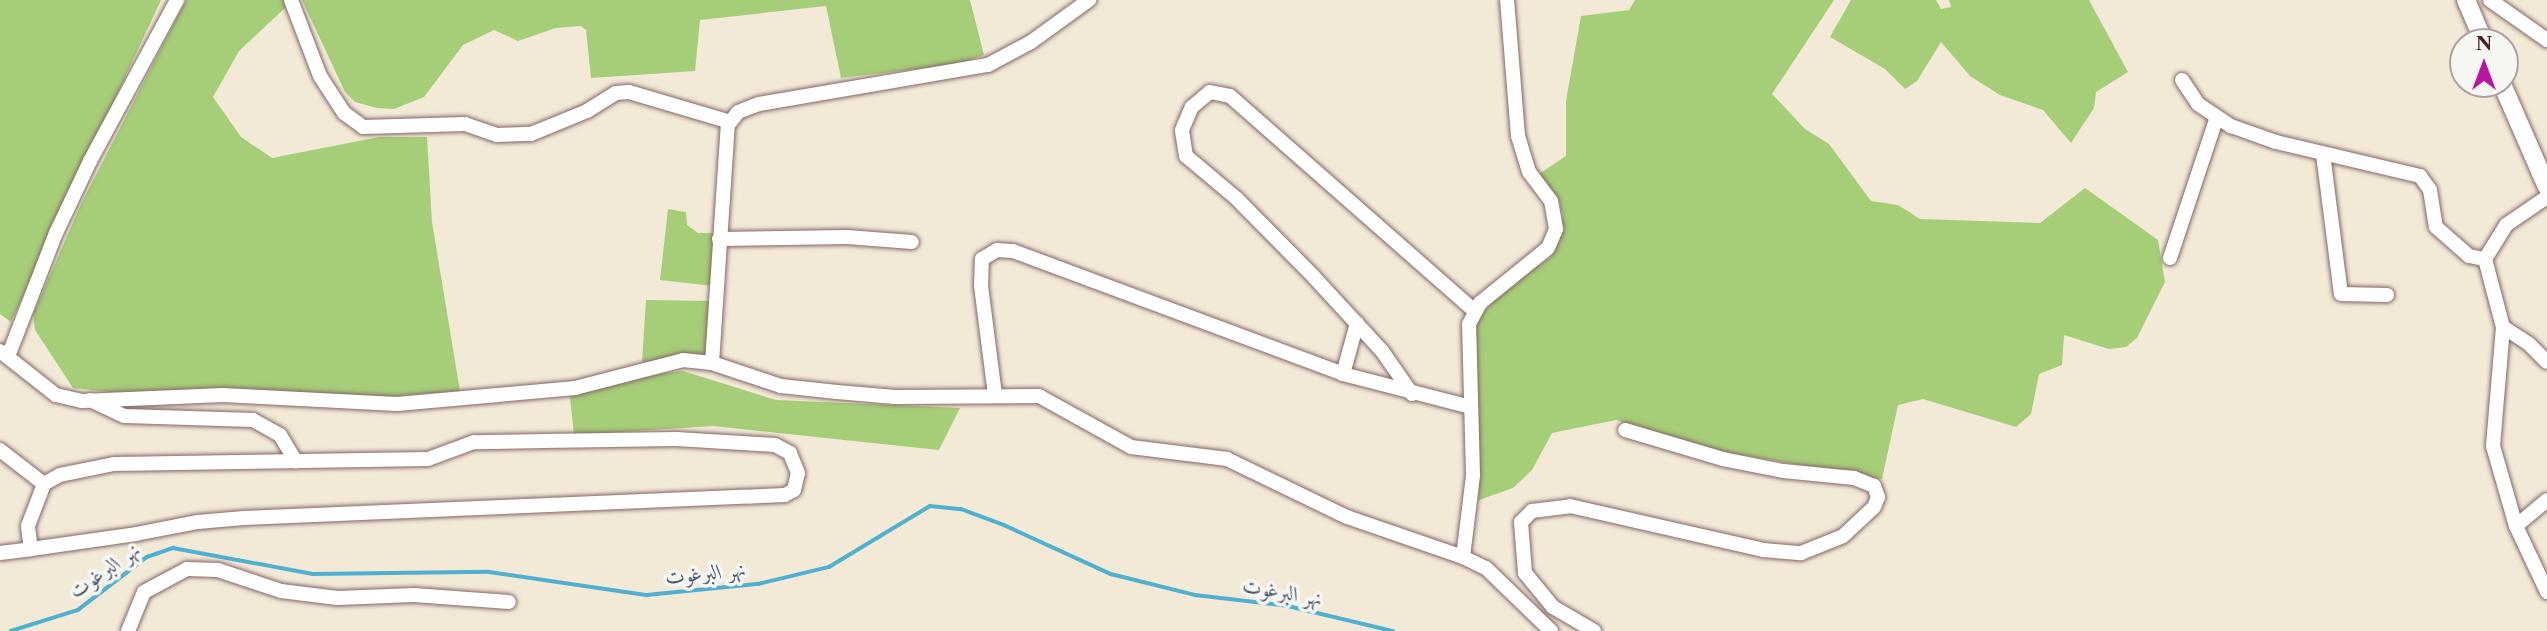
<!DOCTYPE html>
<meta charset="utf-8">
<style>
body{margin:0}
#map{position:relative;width:2547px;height:631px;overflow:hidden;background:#f2ead7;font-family:"Libre Caslon Text",Amiri,serif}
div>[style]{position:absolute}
.green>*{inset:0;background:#a6cd78}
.stream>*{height:3.5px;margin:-1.75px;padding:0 1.75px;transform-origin:1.75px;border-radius:1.75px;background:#50b0cf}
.roads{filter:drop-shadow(0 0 2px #856667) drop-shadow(0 0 2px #856667)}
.minor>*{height:14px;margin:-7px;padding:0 7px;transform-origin:7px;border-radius:7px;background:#fff}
.major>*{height:18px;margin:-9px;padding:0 9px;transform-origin:9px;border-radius:9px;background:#fff}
span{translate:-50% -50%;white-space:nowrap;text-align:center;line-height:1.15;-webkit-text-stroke:7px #f6f6f2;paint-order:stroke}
.water-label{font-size:21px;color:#4c596d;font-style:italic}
.north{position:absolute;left:2449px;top:28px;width:70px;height:70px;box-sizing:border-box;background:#f6f6f2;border:2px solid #b1a0a2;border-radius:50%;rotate:0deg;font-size:19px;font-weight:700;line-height:28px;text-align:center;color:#4a1f2b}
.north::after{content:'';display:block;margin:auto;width:24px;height:32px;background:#b5179e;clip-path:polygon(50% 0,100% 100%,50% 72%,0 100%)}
</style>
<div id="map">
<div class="green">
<i style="clip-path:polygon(0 0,161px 0,11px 322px,0 314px)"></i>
<i style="clip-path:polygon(186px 0,284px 0,286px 7px,239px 51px,213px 97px,241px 137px,272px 158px,379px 137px,427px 137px,432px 222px,460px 391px,373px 398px,234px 389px,111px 392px,73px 388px,35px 330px,33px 314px,82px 202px)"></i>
<i style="clip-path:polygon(302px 0,970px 0,984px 55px,958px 64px,841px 78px,826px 6px,700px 20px,695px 71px,591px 78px,586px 30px,581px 26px,556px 28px,518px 41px,494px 30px,463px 45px,424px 97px,394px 109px,377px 108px,355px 102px,345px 92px)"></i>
<i style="clip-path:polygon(1635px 0,1834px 0,1772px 94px,1805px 129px,1829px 144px,1871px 201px,1898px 205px,1920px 219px,2040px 223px,2085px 188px,2158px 240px,2165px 282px,2137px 338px,2126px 347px,2109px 349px,2064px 335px,2062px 365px,2039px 374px,2031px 414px,2016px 427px,1923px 399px,1898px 405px,1882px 479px,1712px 450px,1616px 420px,1552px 433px,1532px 470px,1513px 488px,1479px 500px,1474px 334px,1479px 318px,1504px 289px,1551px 257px,1563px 217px,1559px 201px,1539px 174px,1566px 156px,1566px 101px,1581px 16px,1629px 10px)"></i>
<i style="clip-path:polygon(1851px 0,1936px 0,1941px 9px,1951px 7px,1949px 0,2089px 0,2128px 72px,2096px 92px,2094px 108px,2071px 143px,2043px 110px,2000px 95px,1970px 76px,1941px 42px,1917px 81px,1905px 89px,1885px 69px,1830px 37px)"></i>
<i style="clip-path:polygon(668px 209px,686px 212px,687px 225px,698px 233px,716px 233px,713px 286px,660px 280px)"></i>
<i style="clip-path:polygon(646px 300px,712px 301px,707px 354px,642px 362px)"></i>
<i style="clip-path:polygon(683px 371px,776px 400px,960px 408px,939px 450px,713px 426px,574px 435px,570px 397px,638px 376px)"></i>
</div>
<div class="stream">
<i style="left:11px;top:631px;width:70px;rotate:-17.4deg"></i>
<i style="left:78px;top:610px;width:87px;rotate:-37.5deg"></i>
<i style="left:147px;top:557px;width:28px;rotate:-19deg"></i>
<i style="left:173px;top:548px;width:142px;rotate:10.5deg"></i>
<i style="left:313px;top:574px;width:176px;rotate:-0.7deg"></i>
<i style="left:489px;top:572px;width:160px;rotate:8.3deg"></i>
<i style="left:647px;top:595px;width:112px;rotate:-5.7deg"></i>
<i style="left:758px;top:584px;width:73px;rotate:-13.5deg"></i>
<i style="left:829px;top:567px;width:118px;rotate:-31.1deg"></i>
<i style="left:930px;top:506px;width:31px;rotate:6deg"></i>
<i style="left:961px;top:509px;width:46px;rotate:20.4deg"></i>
<i style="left:1004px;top:525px;width:118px;rotate:24.6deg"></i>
<i style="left:1111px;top:574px;width:87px;rotate:14deg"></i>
<i style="left:1195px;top:595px;width:94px;rotate:6.7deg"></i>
<i style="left:1288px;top:606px;width:108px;rotate:13.4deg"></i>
</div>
<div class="roads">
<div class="minor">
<i style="left:291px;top:0;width:81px;rotate:69.1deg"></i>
<i style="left:320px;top:76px;width:44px;rotate:57deg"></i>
<i style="left:344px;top:113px;width:24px;rotate:36deg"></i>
<i style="left:363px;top:127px;width:102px;rotate:-1.7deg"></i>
<i style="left:465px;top:124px;width:34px;rotate:19deg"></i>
<i style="left:497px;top:135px;width:34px;rotate:-2deg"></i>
<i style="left:531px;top:134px;width:61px;rotate:-22.3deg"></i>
<i style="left:587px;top:111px;width:34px;rotate:-32deg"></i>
<i style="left:616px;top:93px;width:13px;rotate:-4deg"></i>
<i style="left:629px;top:92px;width:105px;rotate:16.5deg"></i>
<i style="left:2490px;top:0;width:70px;rotate:35.1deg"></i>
<i style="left:2182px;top:80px;width:29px;rotate:56deg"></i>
<i style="left:2198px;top:104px;width:40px;rotate:34deg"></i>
<i style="left:2231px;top:126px;width:48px;rotate:19.6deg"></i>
<i style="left:2276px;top:142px;width:148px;rotate:13.3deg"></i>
<i style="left:2420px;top:176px;width:17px;rotate:54deg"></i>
<i style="left:2430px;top:190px;width:37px;rotate:81deg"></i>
<i style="left:2436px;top:227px;width:44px;rotate:41.3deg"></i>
<i style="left:2469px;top:256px;width:16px;rotate:11deg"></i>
<i style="left:2485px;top:259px;width:40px;rotate:-58deg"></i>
<i style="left:2506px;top:225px;width:50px;rotate:-34.3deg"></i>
<i style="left:2323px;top:154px;width:141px;rotate:82.7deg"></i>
<i style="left:2341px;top:294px;width:46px;rotate:1.2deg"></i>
<i style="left:719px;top:239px;width:128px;rotate:-0.9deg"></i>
<i style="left:847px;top:237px;width:65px;rotate:4.4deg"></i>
<i style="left:2170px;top:258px;width:145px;rotate:-71.6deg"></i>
<i style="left:2485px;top:259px;width:70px;rotate:75.2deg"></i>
<i style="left:2503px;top:327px;width:119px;rotate:94.8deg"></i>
<i style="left:2493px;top:446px;width:83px;rotate:74deg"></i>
<i style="left:2516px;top:526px;width:73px;rotate:64.8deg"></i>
<i style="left:2503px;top:327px;width:31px;rotate:33deg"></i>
<i style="left:2529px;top:344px;width:25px;rotate:45deg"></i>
<i style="left:0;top:351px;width:71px;rotate:38.2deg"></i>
<i style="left:56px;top:395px;width:27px;rotate:13deg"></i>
<i style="left:82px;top:401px;width:141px;rotate:-2.4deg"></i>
<i style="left:223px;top:395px;width:174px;rotate:3deg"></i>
<i style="left:397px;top:404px;width:179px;rotate:-5.1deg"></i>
<i style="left:575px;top:388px;width:112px;rotate:-14.5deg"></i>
<i style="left:683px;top:360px;width:29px;rotate:6deg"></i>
<i style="left:712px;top:363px;width:73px;rotate:18.4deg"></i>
<i style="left:781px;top:386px;width:56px;rotate:6.1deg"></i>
<i style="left:837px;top:392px;width:58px;rotate:4.9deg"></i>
<i style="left:895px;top:397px;width:144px;rotate:-0.4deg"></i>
<i style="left:1039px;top:396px;width:105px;rotate:29deg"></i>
<i style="left:1131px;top:447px;width:97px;rotate:7.1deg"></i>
<i style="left:1227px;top:459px;width:133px;rotate:25.8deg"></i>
<i style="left:1347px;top:517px;width:123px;rotate:19deg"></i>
<i style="left:1463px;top:557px;width:25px;rotate:26deg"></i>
<i style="left:1486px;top:568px;width:91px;rotate:44.1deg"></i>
<i style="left:9px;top:354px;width:130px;rotate:-68.8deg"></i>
<i style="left:56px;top:233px;width:80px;rotate:-64.7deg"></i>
<i style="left:90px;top:161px;width:183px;rotate:-61.6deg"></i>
<i style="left:712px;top:363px;width:239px;rotate:-86.2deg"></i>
<i style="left:728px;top:125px;width:16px;rotate:-52deg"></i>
<i style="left:738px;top:112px;width:22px;rotate:-21deg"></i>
<i style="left:759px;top:104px;width:232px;rotate:-9.7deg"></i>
<i style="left:988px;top:65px;width:49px;rotate:-28.1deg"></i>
<i style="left:1031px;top:42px;width:72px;rotate:-35.9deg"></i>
<i style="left:1343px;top:374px;width:53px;rotate:-74.6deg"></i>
<i style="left:1412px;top:394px;width:52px;rotate:-124.9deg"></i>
<i style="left:1382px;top:351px;width:100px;rotate:-132.6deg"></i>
<i style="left:1314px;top:277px;width:111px;rotate:-134.6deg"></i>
<i style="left:1236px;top:198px;width:65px;rotate:-140deg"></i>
<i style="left:1186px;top:156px;width:26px;rotate:-99deg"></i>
<i style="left:1182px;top:130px;width:25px;rotate:-67deg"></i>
<i style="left:1192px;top:107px;width:23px;rotate:-40deg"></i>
<i style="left:1210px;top:92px;width:20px;rotate:11deg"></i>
<i style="left:1230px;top:96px;width:326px;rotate:41.3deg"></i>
<i style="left:995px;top:395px;width:110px;rotate:-97.3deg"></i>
<i style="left:981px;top:286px;width:27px;rotate:-88deg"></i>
<i style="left:982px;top:259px;width:17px;rotate:-31deg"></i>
<i style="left:997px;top:250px;width:16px;rotate:4deg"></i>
<i style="left:1013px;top:251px;width:352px;rotate:20.4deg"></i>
<i style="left:1343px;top:374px;width:132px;rotate:14.5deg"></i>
<i style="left:90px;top:400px;width:38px;rotate:25deg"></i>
<i style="left:125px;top:416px;width:128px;rotate:1.8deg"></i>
<i style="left:253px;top:420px;width:31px;rotate:29deg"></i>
<i style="left:280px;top:435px;width:31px;rotate:59deg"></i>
<i style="left:0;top:450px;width:56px;rotate:37.7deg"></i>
<i style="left:2516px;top:526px;width:40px;rotate:-40deg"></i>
<i style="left:0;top:553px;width:31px;rotate:-7deg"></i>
<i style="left:31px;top:549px;width:106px;rotate:-8.1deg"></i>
<i style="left:136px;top:534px;width:63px;rotate:-11deg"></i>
<i style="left:198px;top:522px;width:46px;rotate:-5deg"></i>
<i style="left:244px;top:518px;width:541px;rotate:-2.43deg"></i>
<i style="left:785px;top:495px;width:10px;rotate:-29deg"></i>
<i style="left:794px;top:490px;width:17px;rotate:-77deg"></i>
<i style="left:798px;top:473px;width:22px;rotate:-112deg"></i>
<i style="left:790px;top:453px;width:17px;rotate:-152deg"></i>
<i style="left:775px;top:445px;width:99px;rotate:-176.5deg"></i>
<i style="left:676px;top:439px;width:202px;rotate:179.1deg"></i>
<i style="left:474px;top:442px;width:49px;rotate:159.7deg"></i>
<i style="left:428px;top:459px;width:314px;rotate:179.1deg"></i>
<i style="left:114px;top:464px;width:55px;rotate:168.5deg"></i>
<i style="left:60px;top:475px;width:18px;rotate:151deg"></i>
<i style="left:44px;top:484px;width:45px;rotate:110.9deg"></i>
<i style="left:28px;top:526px;width:23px;rotate:83deg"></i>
<i style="left:1463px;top:557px;width:83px;rotate:-83deg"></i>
<i style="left:1473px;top:475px;width:151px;rotate:-91.5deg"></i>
<i style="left:1469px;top:324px;width:24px;rotate:-62deg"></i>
<i style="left:1480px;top:303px;width:87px;rotate:-39deg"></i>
<i style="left:1548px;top:248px;width:21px;rotate:-67deg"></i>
<i style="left:1556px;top:229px;width:28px;rotate:-100deg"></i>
<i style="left:1551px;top:201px;width:36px;rotate:-127deg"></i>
<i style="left:1529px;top:172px;width:38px;rotate:-107deg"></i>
<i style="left:1518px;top:136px;width:136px;rotate:-94.6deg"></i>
<i style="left:128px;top:631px;width:42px;rotate:-67.7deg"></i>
<i style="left:144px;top:592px;width:49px;rotate:-28.1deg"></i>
<i style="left:187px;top:569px;width:31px;rotate:2deg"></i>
<i style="left:218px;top:570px;width:66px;rotate:18.4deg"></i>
<i style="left:281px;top:591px;width:57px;rotate:7deg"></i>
<i style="left:338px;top:598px;width:76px;rotate:-2.3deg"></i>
<i style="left:414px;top:595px;width:95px;rotate:4.2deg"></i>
<i style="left:1594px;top:631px;width:48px;rotate:-149.7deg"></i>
<i style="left:1553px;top:607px;width:44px;rotate:-129.5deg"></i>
<i style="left:1525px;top:573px;width:51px;rotate:-94.5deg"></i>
<i style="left:1521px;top:522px;width:16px;rotate:-45deg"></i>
<i style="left:1532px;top:511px;width:38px;rotate:-7deg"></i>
<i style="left:1570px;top:506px;width:198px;rotate:12.8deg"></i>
<i style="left:1763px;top:550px;width:38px;rotate:5deg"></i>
<i style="left:1801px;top:553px;width:45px;rotate:-22deg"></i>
<i style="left:1843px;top:536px;width:42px;rotate:-43.1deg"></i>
<i style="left:1874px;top:507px;width:11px;rotate:-68deg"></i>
<i style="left:1878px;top:497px;width:12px;rotate:-110deg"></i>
<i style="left:1874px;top:486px;width:22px;rotate:-158deg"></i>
<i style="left:1854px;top:478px;width:71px;rotate:-174.4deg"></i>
<i style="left:1783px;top:471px;width:61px;rotate:-168.7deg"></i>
<i style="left:1723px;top:459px;width:102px;rotate:-163.5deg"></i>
</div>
<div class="major">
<i style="left:2466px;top:0;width:46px;rotate:66.8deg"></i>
<i style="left:2502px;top:84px;width:112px;rotate:66.4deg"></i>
</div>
</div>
<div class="water-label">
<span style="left:105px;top:570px;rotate:-35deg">نهر البرغوت</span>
<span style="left:706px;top:573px;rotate:-6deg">نهر البرغوت</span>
<span style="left:1283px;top:592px;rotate:10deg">نهر البرغوت</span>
</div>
<div class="north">N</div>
</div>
